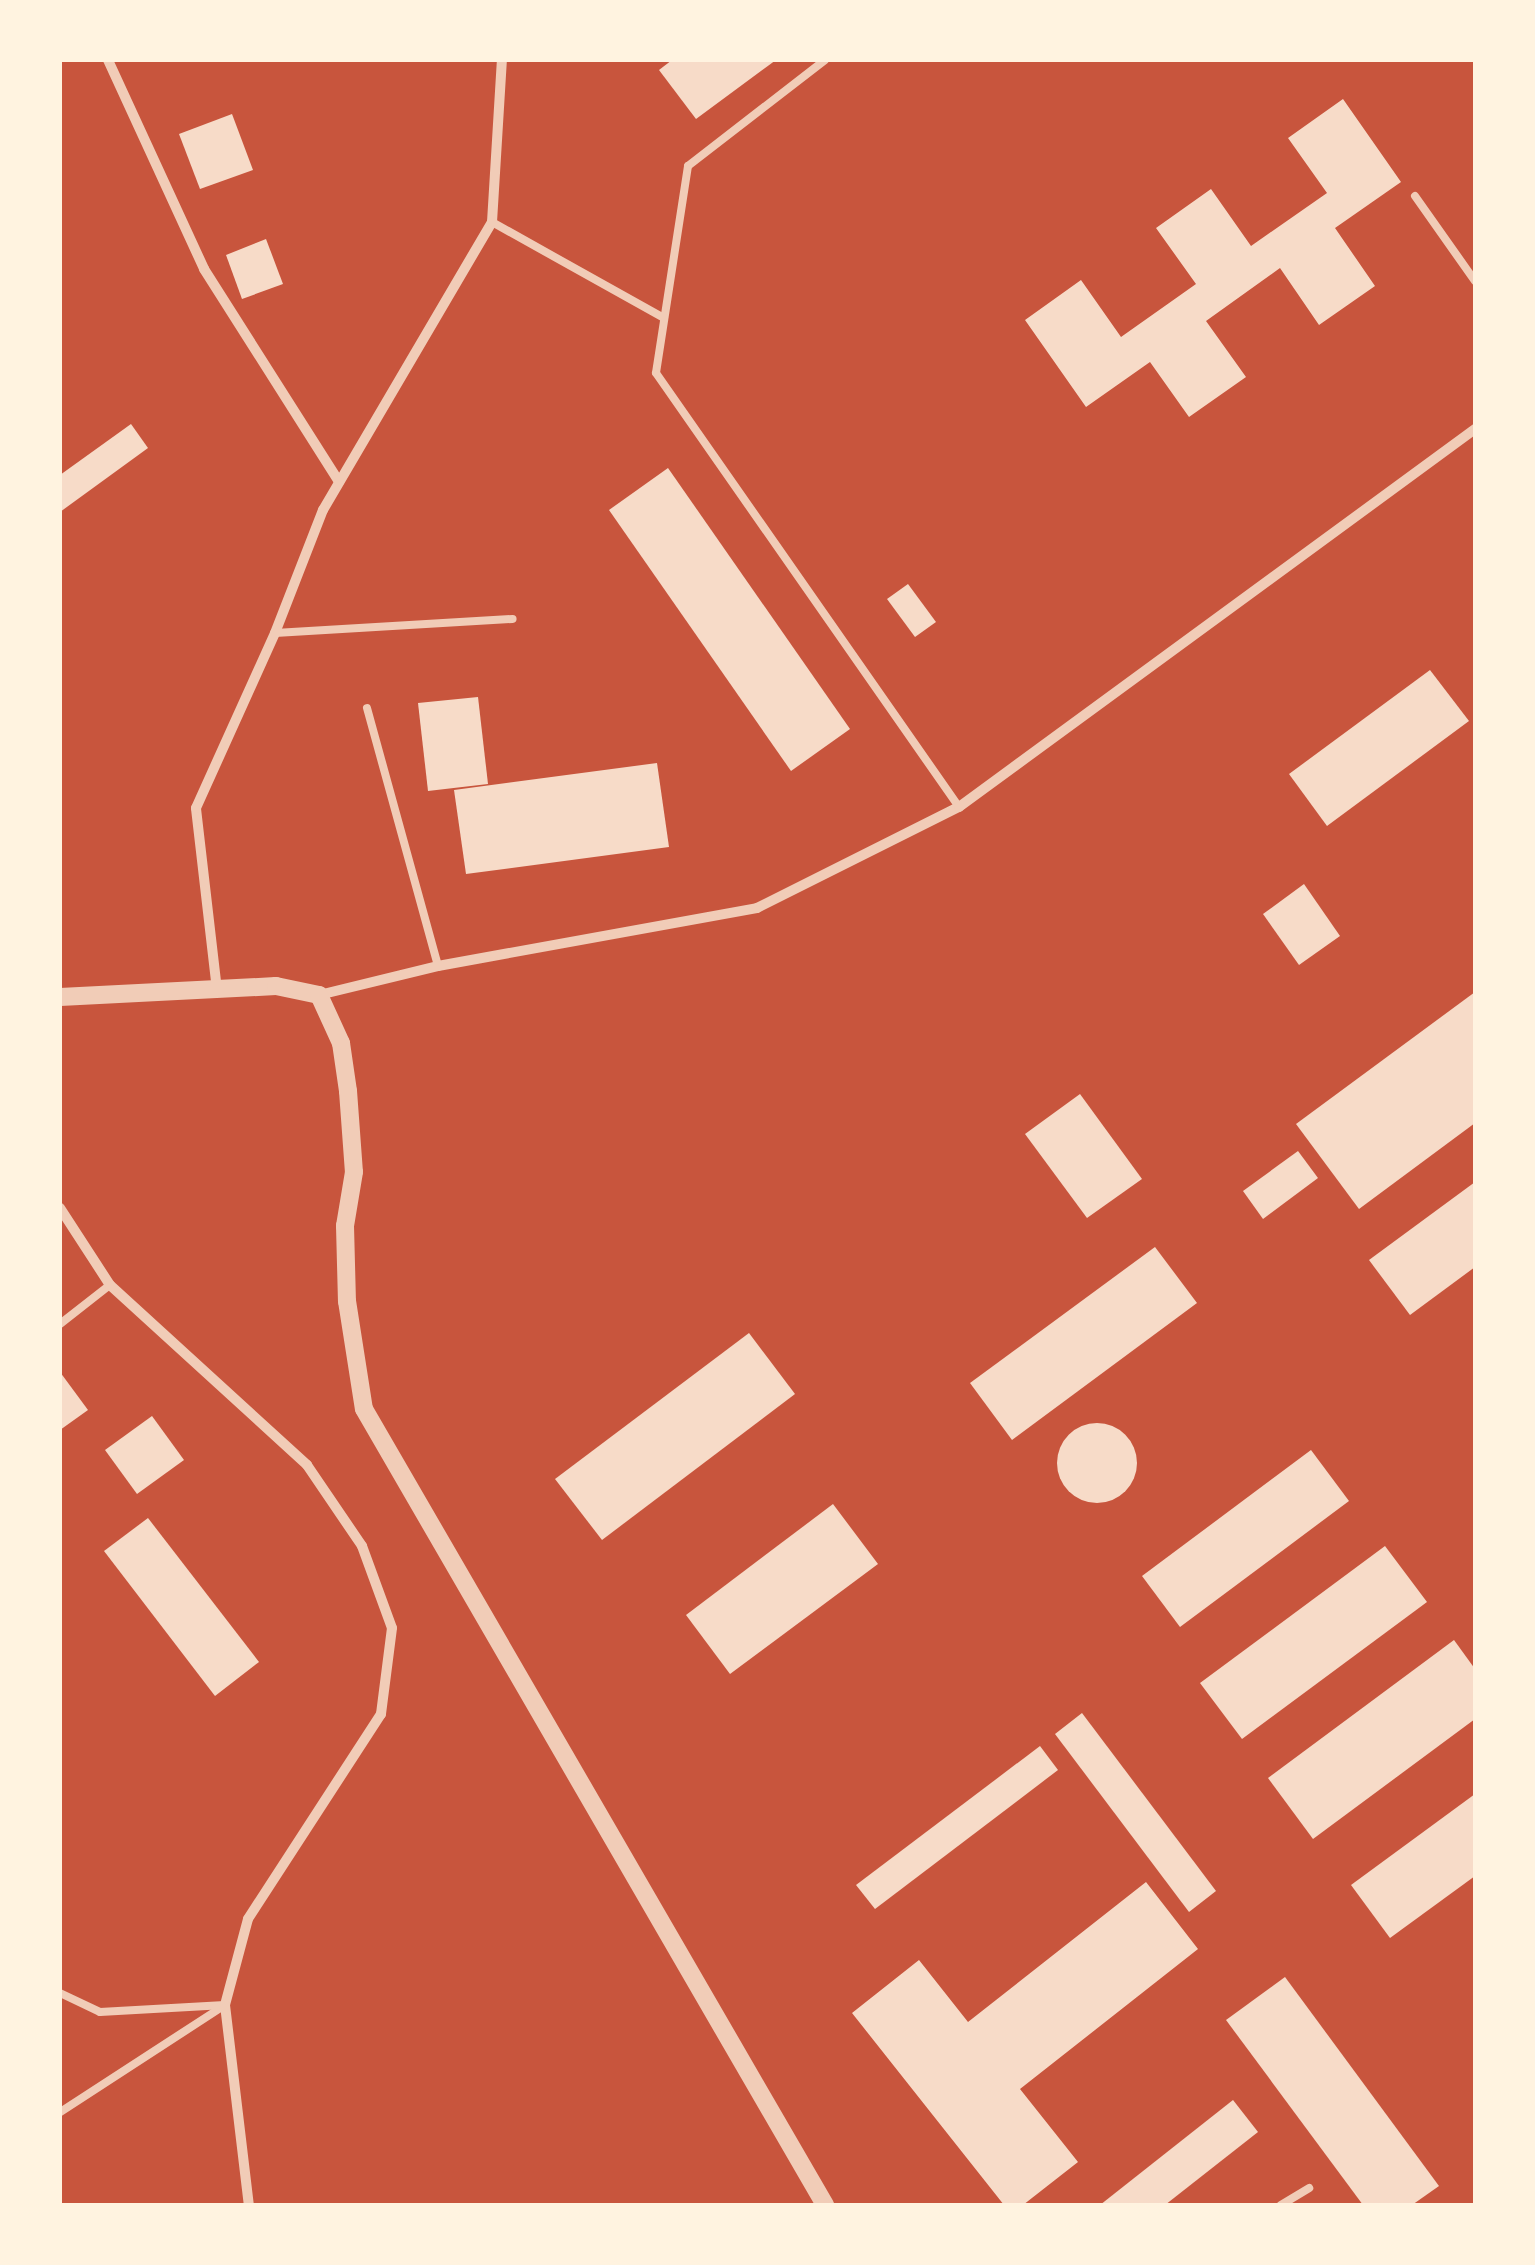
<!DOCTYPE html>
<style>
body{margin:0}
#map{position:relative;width:1535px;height:2265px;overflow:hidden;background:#c8553d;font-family:"Open Sans",sans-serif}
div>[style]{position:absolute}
.building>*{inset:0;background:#f7dbc8}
.round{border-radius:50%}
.service>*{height:8px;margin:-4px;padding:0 4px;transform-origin:4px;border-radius:4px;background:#f1ccb7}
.minor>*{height:10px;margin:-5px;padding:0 5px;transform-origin:5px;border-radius:5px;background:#f1ccb7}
.tertiary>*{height:18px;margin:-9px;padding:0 9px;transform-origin:9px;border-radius:9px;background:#f1ccb7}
span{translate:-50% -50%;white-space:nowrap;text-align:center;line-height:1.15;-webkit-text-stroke:10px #fff3e0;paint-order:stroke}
.frame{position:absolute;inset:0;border:62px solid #fff3e0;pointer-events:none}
</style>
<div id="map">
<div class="building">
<i style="clip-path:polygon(672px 60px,776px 60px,696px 119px,659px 70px)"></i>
<i style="clip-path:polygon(1343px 99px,1401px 182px,1335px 228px,1375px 286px,1319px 325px,1280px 268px,1206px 321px,1246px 377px,1189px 417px,1150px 362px,1086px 407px,1025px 320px,1081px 280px,1121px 337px,1196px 284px,1156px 228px,1211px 189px,1251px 246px,1327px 193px,1288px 138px)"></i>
<i style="clip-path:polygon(232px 114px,253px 170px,200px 189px,179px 134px)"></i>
<i style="clip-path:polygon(266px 239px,283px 284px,242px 299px,226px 255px)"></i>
<i style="clip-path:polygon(131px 424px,148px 448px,60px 512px,60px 475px)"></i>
<i style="clip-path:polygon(668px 468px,850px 729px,791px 771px,609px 510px)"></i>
<i style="clip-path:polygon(908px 584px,936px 622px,915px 637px,887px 599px)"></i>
<i style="clip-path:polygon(1430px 670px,1469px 721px,1327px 826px,1289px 774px)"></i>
<i style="clip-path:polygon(478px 697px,488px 784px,428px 791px,418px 703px)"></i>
<i style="clip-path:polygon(657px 763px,669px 847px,466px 874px,454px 790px)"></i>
<i style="clip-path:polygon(1304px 884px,1340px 936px,1299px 965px,1263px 914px)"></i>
<i style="clip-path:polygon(1475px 992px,1475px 1123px,1359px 1209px,1296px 1124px)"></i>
<i style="clip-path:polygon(1080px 1094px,1142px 1179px,1087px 1218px,1025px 1134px)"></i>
<i style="clip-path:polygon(1298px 1151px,1318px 1178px,1263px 1219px,1243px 1191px)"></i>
<i style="clip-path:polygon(1475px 1182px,1475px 1267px,1410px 1315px,1369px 1260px)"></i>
<i style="clip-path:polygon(1155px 1247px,1197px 1303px,1012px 1440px,970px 1383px)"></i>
<i style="clip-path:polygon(749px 1333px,795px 1394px,602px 1540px,555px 1479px)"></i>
<i style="clip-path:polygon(60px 1372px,88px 1410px,60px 1430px)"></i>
<i style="clip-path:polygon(152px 1416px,184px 1460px,137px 1494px,105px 1450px)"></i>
<i class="round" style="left:1057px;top:1423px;width:80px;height:80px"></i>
<i style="clip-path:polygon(1311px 1450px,1349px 1501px,1180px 1627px,1142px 1576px)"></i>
<i style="clip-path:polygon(833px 1504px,878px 1564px,730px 1674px,686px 1615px)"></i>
<i style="clip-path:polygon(148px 1518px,259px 1662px,215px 1696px,104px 1551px)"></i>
<i style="clip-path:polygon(1385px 1546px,1427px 1602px,1242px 1739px,1200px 1683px)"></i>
<i style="clip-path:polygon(1454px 1640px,1475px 1669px,1475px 1719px,1313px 1839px,1268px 1778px)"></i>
<i style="clip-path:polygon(1082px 1713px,1216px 1891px,1189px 1912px,1055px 1734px)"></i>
<i style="clip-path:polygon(1040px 1746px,1058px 1770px,875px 1909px,856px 1885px)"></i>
<i style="clip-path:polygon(1475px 1794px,1475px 1876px,1390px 1938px,1351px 1885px)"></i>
<i style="clip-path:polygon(1146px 1882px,1198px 1949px,1020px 2089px,1078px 2162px,1023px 2205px,1004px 2205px,852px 2013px,919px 1960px,968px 2022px)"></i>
<i style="clip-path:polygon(1285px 1977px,1439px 2186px,1412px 2205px,1363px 2205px,1226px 2020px)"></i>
<i style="clip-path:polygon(1233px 2100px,1258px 2132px,1165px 2205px,1100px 2205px)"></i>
</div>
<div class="service">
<i style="left:825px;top:60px;width:173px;rotate:142.3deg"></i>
<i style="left:688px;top:166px;width:209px;rotate:98.8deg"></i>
<i style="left:656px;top:373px;width:529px;rotate:55.08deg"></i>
<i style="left:1415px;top:196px;width:104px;rotate:54.8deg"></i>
<i style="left:492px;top:222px;width:197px;rotate:29.2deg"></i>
<i style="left:275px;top:633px;width:238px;rotate:-3.4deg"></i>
<i style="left:367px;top:708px;width:268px;rotate:74.6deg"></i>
<i style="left:60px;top:1324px;width:63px;rotate:-38deg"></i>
<i style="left:60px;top:1993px;width:44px;rotate:25.4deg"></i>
<i style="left:100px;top:2012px;width:125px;rotate:-3.2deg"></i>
<i style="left:225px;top:2005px;width:197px;rotate:147deg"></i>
<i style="left:1281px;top:2205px;width:33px;rotate:-31deg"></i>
</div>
<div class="minor">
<i style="left:108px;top:60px;width:230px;rotate:65.3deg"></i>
<i style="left:204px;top:269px;width:252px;rotate:57.6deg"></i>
<i style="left:217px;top:990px;width:183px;rotate:-96.6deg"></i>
<i style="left:196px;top:808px;width:192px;rotate:-65.7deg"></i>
<i style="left:275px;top:633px;width:132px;rotate:-68.7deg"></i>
<i style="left:323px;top:510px;width:334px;rotate:-59.6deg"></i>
<i style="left:492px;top:222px;width:162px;rotate:-86.5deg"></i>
<i style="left:319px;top:995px;width:122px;rotate:-13.7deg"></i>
<i style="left:438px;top:966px;width:324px;rotate:-10.3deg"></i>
<i style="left:757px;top:908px;width:226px;rotate:-26.6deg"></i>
<i style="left:959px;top:807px;width:640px;rotate:-36.22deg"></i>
<i style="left:60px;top:1208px;width:92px;rotate:57deg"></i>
<i style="left:110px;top:1285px;width:267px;rotate:42.4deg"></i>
<i style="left:307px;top:1465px;width:98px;rotate:55.8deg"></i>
<i style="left:362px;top:1546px;width:87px;rotate:69.9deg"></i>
<i style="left:392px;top:1628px;width:87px;rotate:97.3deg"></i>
<i style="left:381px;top:1714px;width:244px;rotate:123deg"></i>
<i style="left:248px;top:1919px;width:89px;rotate:105deg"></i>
<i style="left:225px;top:2005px;width:201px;rotate:83.2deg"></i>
</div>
<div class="tertiary">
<i style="left:60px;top:997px;width:216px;rotate:-2.9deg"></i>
<i style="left:276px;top:986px;width:44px;rotate:11.8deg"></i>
<i style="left:319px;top:995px;width:53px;rotate:65.4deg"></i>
<i style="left:341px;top:1043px;width:49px;rotate:81.7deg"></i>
<i style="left:348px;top:1091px;width:81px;rotate:85.8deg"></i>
<i style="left:354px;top:1172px;width:55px;rotate:99.5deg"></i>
<i style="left:345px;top:1226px;width:75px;rotate:88.5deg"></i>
<i style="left:347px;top:1301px;width:109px;rotate:81.1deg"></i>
<i style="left:364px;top:1409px;width:920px;rotate:59.92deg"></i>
</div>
<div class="frame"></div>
</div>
